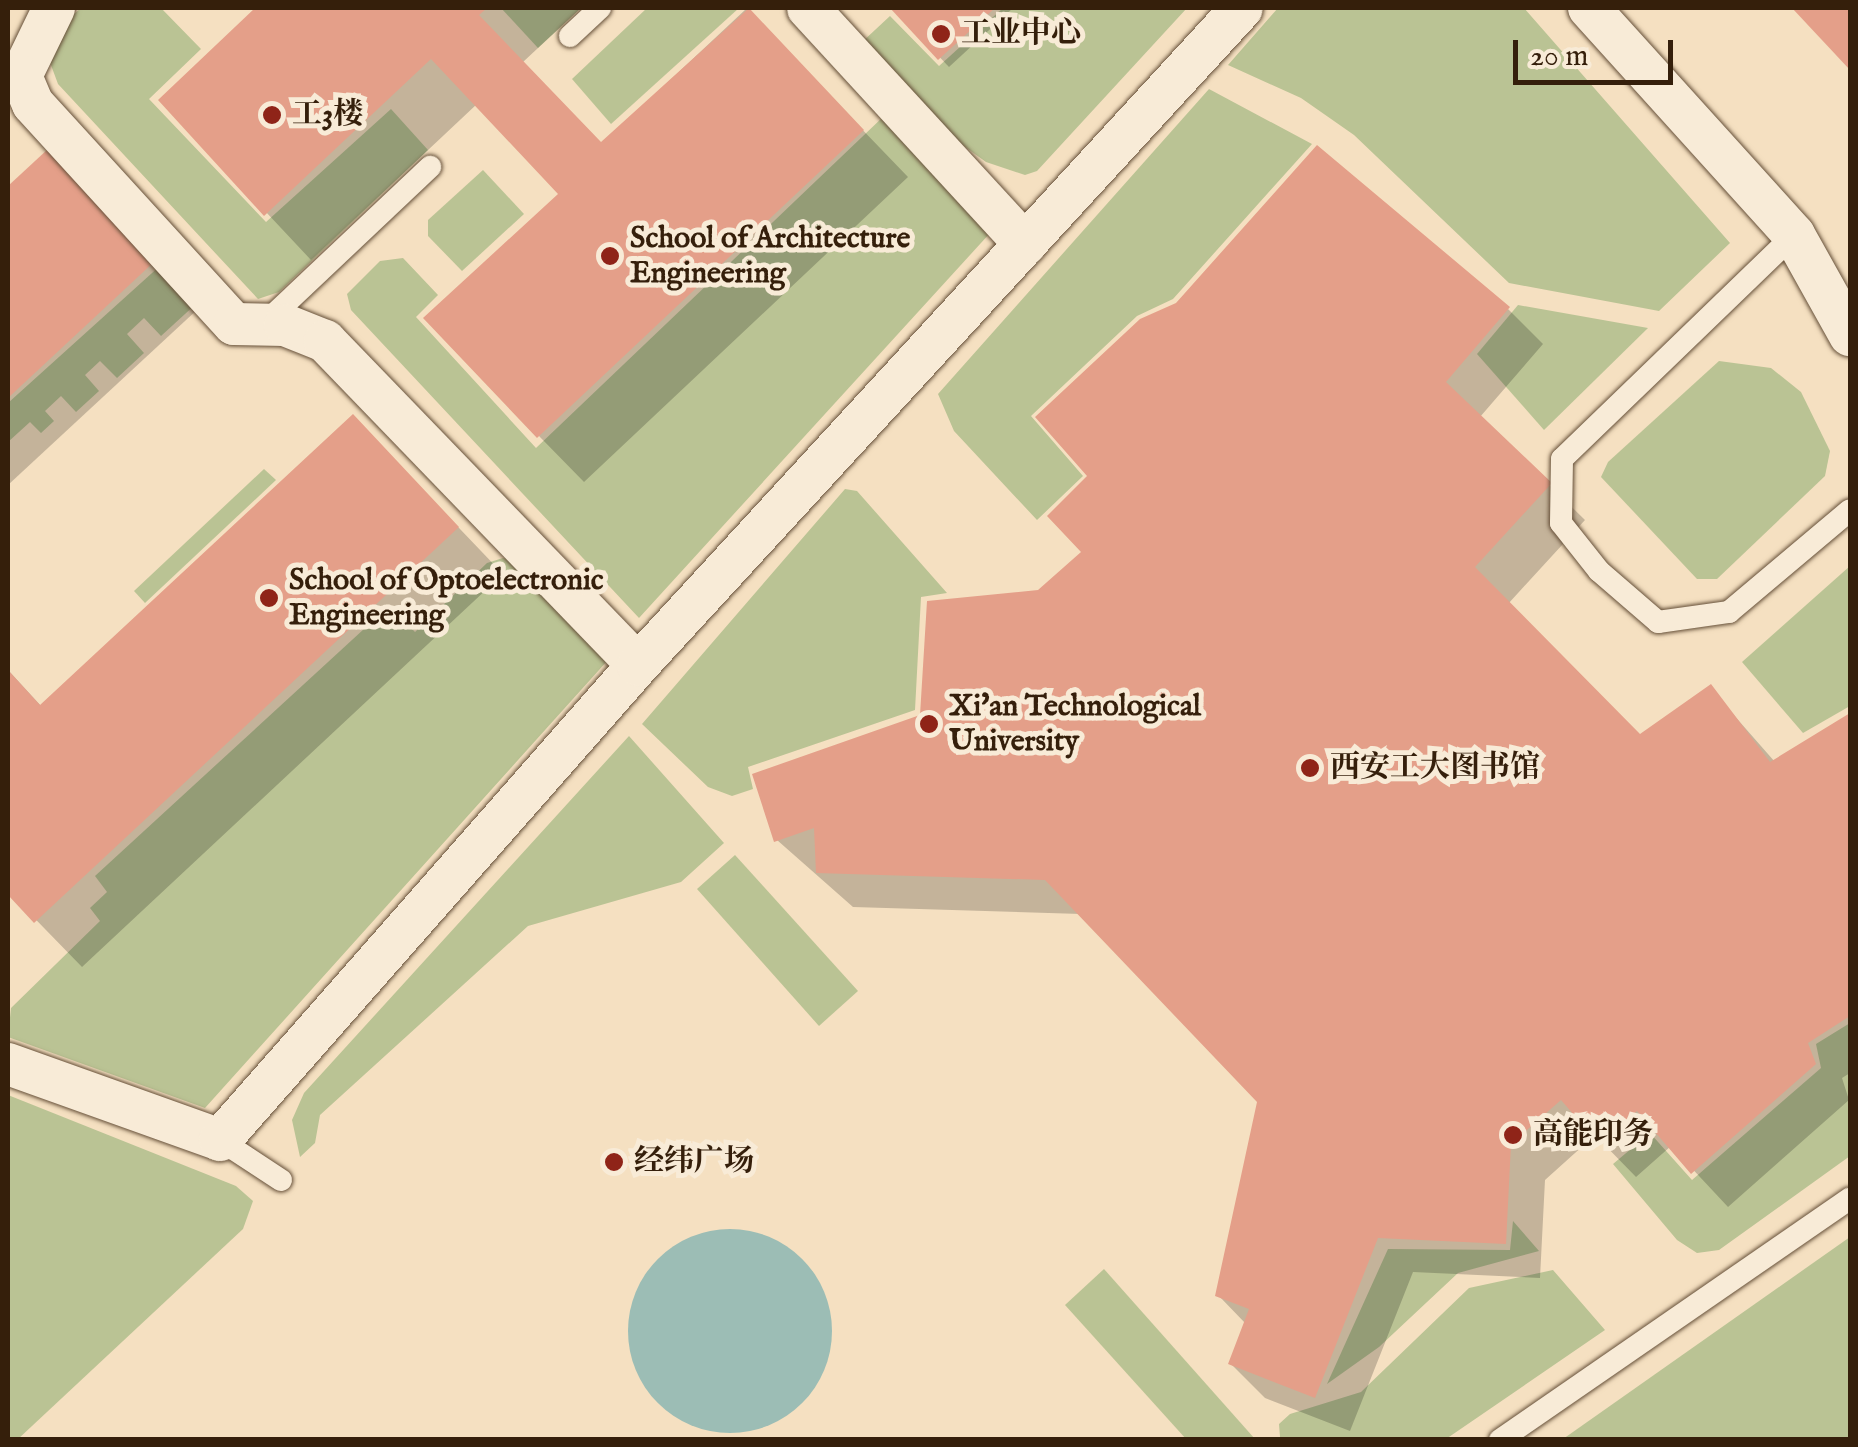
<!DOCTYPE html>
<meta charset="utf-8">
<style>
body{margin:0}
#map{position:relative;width:1858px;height:1447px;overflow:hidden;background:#f5e0c1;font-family:"IM FELL English","Noto Serif SC",serif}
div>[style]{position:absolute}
.green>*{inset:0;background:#bac394}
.water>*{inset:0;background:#9cbdb5}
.round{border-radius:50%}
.shadow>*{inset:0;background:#0003}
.building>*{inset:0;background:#e49f89}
.roads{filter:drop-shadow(0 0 2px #654f38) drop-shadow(0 0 2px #654f38)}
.service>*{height:22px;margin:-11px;padding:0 11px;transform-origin:11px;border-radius:11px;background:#f8ebd7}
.minor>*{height:42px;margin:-21px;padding:0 21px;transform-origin:21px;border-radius:21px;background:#f8ebd7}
.dots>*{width:28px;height:28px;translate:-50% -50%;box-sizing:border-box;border:5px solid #f8ebd7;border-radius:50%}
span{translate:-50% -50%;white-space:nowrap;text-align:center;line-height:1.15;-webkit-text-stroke:10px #f8ebd7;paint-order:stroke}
.poi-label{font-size:30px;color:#351f0b;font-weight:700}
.left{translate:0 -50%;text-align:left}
.frame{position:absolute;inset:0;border:10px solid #351f0b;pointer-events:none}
.scale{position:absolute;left:1513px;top:40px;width:160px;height:45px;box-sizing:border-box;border:5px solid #351f0b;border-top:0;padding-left:12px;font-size:30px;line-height:35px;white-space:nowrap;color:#351f0b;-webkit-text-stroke:8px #f8ebd7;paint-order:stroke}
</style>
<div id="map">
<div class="green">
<i style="clip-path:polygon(81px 8px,161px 8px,201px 49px,149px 99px,266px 222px,391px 109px,428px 150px,279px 292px,258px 299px,58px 84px,48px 57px,61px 25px)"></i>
<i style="clip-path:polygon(501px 8px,581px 8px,538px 48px)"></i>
<i style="clip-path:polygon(647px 8px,739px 8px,611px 124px,572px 79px)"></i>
<i style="clip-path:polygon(1003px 8px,1187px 8px,1037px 171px,1025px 175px,986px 162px,943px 131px,861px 43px,890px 16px,939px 66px)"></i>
<i style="clip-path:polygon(1278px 8px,1524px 8px,1730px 243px,1659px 311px,1509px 283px,1354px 135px,1301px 98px,1228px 65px)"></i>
<i style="clip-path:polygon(1209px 89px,1312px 144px,1173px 299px,1137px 316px,1031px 416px,1083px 476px,1037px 520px,954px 431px,938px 394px)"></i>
<i style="clip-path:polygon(884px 116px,991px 232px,639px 618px,351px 310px,347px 294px,380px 261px,403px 258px,438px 295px,416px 317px,536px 448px)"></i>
<i style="clip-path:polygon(483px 170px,524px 214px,462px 271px,428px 236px,428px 220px)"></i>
<i style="clip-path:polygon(162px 264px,197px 303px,161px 336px,144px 318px,127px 334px,144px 353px,117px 378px,100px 361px,85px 375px,99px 391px,76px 412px,61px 396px,45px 411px,54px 421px,41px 433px,30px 422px,8px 442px,8px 403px)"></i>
<i style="clip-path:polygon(1518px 305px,1648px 328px,1544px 430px,1477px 354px)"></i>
<i style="clip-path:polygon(1719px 361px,1771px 368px,1801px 392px,1830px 451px,1825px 476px,1717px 579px,1697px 579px,1601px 477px,1608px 462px)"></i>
<i style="clip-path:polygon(264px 469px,276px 480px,145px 603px,134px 591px)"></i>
<i style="clip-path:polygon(845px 489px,857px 491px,947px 593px,921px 597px,915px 710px,748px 767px,753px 789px,732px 796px,708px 787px,642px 724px)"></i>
<i style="clip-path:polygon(503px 558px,519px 561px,608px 660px,205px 1108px,8px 1037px,11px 1008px,100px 921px,90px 908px,107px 892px,95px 876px,389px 606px,415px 632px,487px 563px)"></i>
<i style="clip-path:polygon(1850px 566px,1850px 706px,1803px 733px,1742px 662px)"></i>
<i style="clip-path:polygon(629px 736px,724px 843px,681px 882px,528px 926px,320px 1115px,315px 1143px,300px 1157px,292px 1120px,304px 1093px)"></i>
<i style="clip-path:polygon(735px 855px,858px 991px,819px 1026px,697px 889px)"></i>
<i style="clip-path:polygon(1850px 1023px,1850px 1156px,1719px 1250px,1697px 1253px,1677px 1240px,1613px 1164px,1650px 1133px,1692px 1180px,1821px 1068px,1816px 1044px)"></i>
<i style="clip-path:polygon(8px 1095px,236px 1186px,253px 1201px,243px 1229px,17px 1440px,8px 1439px)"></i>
<i style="clip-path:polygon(1513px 1221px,1539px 1251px,1458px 1273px,1379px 1347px,1327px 1384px,1388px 1249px,1510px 1250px)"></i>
<i style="clip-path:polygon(1850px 1237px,1850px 1439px,1563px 1439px)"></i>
<i style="clip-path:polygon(1104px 1269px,1255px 1439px,1186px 1439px,1065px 1305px)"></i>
<i style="clip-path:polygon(1553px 1270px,1605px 1330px,1446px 1439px,1280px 1437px,1279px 1424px,1290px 1414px,1361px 1392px,1469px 1288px)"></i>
</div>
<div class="water">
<i class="round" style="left:628px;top:1229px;width:204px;height:204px"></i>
</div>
<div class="shadow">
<i style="clip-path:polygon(259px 8px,581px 8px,523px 62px,602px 144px,746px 9px,908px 177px,584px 482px,539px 436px,562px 194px,477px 104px,311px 260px,161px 100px)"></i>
<i style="clip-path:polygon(893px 8px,1013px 8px,949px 67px)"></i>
<i style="clip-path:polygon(1795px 8px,1850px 8px,1850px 67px)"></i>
<i style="clip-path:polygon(48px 152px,199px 308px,8px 485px,8px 189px)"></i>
<i style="clip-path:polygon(1508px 309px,1543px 344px,1480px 417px,1585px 520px,1508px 604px,1640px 738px,1710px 688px,1775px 762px,1850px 716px,1850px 1073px,1842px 1078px,1849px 1100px,1728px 1207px,1671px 1146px,1636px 1177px,1595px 1135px,1545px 1180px,1540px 1278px,1413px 1272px,1350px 1431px,1265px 1398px,1230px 1363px,1246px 1324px,1218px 1295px,1259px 1101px,1081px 914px,853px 907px,777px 840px,922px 717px,1039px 592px)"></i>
<i style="clip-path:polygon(353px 417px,503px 574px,82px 967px,8px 891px,8px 670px,42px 707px)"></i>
</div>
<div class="building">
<i style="clip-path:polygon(255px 8px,487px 8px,479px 15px,601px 142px,749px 8px,864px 130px,537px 438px,423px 318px,558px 194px,431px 59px,264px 216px,158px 100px)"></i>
<i style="clip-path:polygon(890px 8px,995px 8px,938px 60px)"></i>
<i style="clip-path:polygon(1792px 8px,1850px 8px,1850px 70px)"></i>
<i style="clip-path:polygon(1317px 145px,1510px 307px,1446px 382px,1552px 483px,1475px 567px,1640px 734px,1711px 684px,1770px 762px,1850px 713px,1850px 1016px,1808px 1043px,1816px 1064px,1691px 1174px,1637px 1111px,1599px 1144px,1561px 1100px,1511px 1144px,1506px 1244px,1378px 1238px,1315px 1398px,1228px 1364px,1249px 1309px,1215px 1296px,1257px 1102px,1045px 880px,816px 873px,814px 828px,774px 842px,752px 774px,920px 715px,927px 601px,1038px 590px,1081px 552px,1047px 516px,1087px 476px,1035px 417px,1140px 319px,1176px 303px)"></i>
<i style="clip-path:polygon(48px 149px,155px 261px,8px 398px,8px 186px)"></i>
<i style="clip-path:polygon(353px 414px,459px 527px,34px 923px,8px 895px,8px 670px,40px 705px)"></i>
</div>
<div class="roads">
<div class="service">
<i style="left:570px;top:36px;width:41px;rotate:-43deg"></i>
<i style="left:1794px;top:235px;width:322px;rotate:136deg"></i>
<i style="left:1562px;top:459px;width:64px;rotate:90.9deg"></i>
<i style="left:1561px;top:523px;width:61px;rotate:51.6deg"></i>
<i style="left:1599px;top:571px;width:78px;rotate:40.8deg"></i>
<i style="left:1658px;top:622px;width:72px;rotate:-8deg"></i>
<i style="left:1729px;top:612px;width:158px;rotate:-40.1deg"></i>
<i style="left:266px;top:322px;width:226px;rotate:-43.4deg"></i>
<i style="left:220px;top:1140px;width:73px;rotate:33.3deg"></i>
<i style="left:1500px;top:1440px;width:425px;rotate:-34.6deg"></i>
</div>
<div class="minor">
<i style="left:54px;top:8px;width:76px;rotate:115.9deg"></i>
<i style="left:21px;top:76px;width:30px;rotate:67deg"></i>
<i style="left:33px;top:104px;width:298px;rotate:47.6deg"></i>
<i style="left:234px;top:324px;width:51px;rotate:1.1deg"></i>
<i style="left:285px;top:325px;width:43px;rotate:21.8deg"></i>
<i style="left:325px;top:341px;width:450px;rotate:46deg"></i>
<i style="left:808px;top:8px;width:321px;rotate:47.4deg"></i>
<i style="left:1589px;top:8px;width:306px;rotate:47.9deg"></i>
<i style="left:1794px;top:235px;width:115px;rotate:60.8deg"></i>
<i style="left:8px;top:1064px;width:225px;rotate:19.7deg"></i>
<i style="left:220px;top:1140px;width:633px;rotate:-48.65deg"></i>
<i style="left:638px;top:665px;width:892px;rotate:-47.41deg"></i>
</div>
</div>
<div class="dots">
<i style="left:941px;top:34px;background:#8f2418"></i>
<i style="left:272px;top:115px;background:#8f2418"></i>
<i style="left:610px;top:256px;background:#8f2418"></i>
<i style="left:269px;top:598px;background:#8f2418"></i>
<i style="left:929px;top:724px;background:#8f2418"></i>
<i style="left:1310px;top:768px;background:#8f2418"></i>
<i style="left:1513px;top:1135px;background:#8f2418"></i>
<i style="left:614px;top:1162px;background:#8f2418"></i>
</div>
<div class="poi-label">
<span class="left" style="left:961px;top:34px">工业中心</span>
<span class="left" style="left:292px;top:115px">工3楼</span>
<span class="left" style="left:630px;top:256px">School of Architecture<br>Engineering</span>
<span class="left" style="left:289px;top:598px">School of Optoelectronic<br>Engineering</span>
<span class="left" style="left:949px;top:724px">Xi'an Technological<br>University</span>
<span class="left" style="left:1330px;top:768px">西安工大图书馆</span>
<span class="left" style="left:1533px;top:1135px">高能印务</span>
<span class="left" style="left:634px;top:1162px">经纬广场</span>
</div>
<div class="frame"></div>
<div class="scale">20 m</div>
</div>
